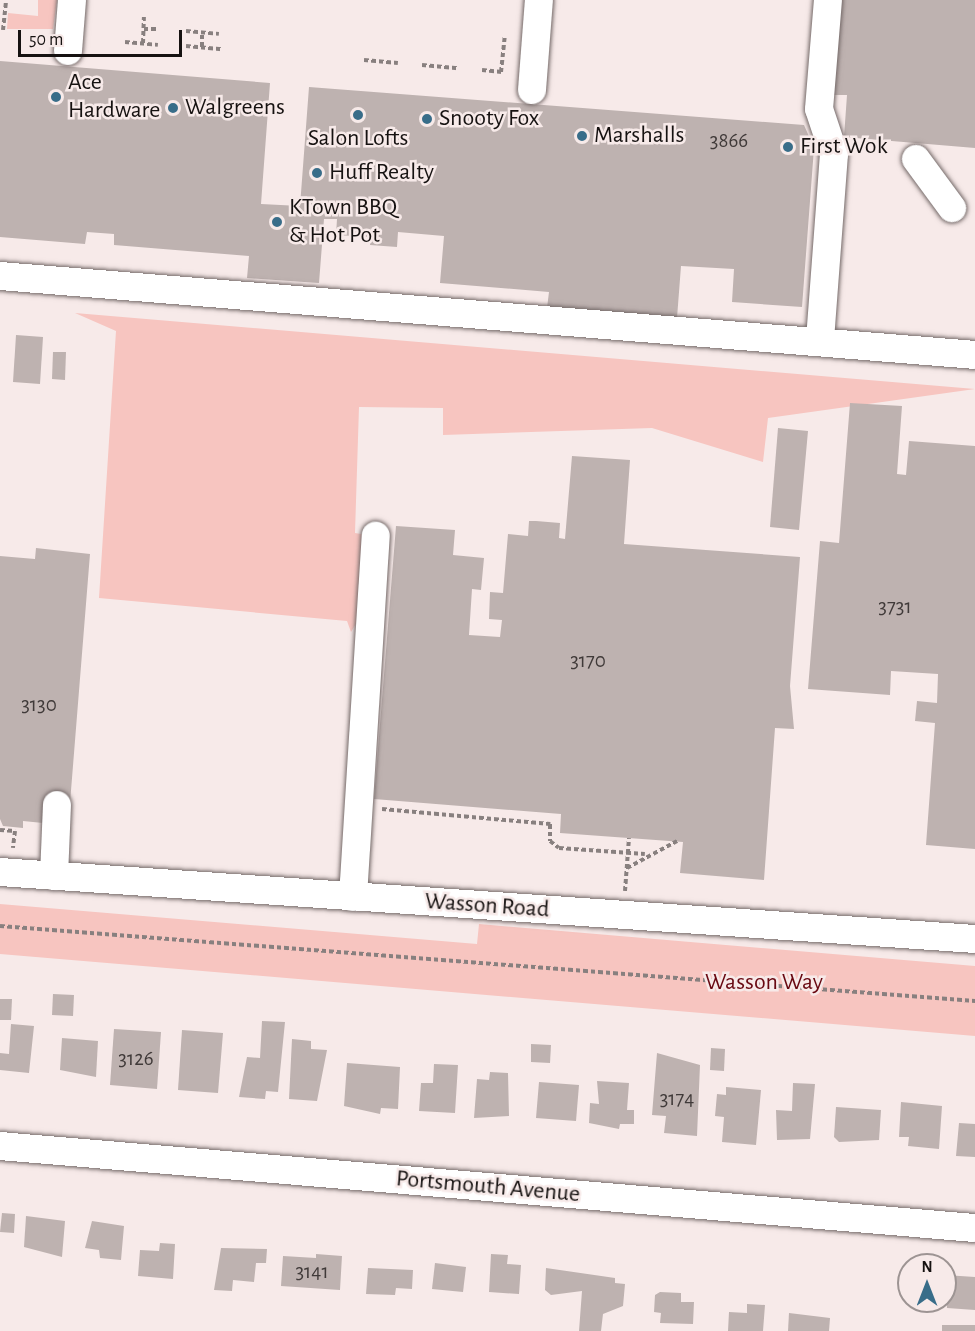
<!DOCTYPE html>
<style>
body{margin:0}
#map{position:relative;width:975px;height:1331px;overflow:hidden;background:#f7eae9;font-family:"Alegreya Sans",sans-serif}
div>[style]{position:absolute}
.green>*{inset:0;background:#f7c5c0}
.building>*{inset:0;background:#beb2b0}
.path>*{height:4px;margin-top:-2px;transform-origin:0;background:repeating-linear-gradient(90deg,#88807f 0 4.5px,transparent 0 7.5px)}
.roads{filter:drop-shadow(0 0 2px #756a69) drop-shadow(0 0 2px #756a69)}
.minor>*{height:28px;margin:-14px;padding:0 14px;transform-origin:14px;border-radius:14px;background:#fff}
.dots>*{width:16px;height:16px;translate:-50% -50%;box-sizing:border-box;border:3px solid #f7eae9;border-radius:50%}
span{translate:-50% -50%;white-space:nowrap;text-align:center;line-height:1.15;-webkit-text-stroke:5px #f7eae9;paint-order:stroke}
.number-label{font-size:21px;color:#403a39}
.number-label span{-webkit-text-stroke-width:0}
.poi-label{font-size:24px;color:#161211}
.left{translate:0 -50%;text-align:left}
.street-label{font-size:24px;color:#161211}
.park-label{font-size:24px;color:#680811}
.north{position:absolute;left:897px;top:1253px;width:60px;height:60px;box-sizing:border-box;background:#f7eae9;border:2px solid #9d9493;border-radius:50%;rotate:0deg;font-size:16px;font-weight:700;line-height:24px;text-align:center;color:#161211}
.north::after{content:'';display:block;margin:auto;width:21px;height:27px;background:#386d89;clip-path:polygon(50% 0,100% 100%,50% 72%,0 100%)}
.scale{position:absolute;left:18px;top:30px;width:164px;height:27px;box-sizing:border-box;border:3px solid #161211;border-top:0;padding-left:8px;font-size:18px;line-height:21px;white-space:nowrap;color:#161211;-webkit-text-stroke:4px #f7eae9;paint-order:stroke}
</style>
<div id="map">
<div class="green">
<i style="clip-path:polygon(38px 0,57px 0,53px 29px,7px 29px,8px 13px,38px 16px)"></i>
<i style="clip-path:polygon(75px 313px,975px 389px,768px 418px,763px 462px,652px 428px,443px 435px,443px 408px,359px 407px,355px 533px,367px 535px,357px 622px,351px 632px,347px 621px,99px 598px,116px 331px)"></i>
<i style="clip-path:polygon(0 904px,477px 944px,479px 924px,975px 966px,975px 1036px,0 954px)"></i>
</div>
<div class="building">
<i style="clip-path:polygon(841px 0,975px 0,975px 148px,844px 137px,847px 95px,834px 95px)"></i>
<i style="clip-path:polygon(0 61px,270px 83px,261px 204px,300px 206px,309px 87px,804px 125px,814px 148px,802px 307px,732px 302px,734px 269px,681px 266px,677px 318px,547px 308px,549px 292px,440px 283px,444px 236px,398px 232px,397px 247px,370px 245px,371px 237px,336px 235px,337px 219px,324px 219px,319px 283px,247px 278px,249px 256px,114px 245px,114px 234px,87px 232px,85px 244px,0 237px)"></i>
<i style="clip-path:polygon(16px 335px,43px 337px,40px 384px,13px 382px)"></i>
<i style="clip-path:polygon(53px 352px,66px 352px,65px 380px,52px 379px)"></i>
<i style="clip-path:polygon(850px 403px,902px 406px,897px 474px,906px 475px,909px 441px,975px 446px,975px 849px,926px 845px,935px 723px,915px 721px,917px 701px,937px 703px,938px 674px,891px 671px,890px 695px,808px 689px,820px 541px,839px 543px)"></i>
<i style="clip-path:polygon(778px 428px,808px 431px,799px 530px,770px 527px)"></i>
<i style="clip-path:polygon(572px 456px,630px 460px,624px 544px,800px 557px,790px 686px,794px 729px,775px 728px,764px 880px,680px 873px,683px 842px,560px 833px,561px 814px,374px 799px,396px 526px,455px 530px,453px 555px,484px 558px,481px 590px,472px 589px,469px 635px,500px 637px,502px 620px,489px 619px,490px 592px,503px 593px,508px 534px,528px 536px,529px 521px,536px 521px,560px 523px,559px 538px,565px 539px)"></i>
<i style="clip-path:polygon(36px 548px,90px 554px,70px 803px,43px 823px,23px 821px,23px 828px,3px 826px,0 819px,0 556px,35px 559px)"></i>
<i style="clip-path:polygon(53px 994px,74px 995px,73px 1016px,52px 1015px)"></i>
<i style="clip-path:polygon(0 999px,12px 999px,11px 1020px,0 1020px)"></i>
<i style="clip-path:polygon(262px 1021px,285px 1022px,278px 1092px,266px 1091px,265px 1099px,239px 1097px,247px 1057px,260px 1058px)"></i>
<i style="clip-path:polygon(11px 1024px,34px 1026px,29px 1073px,0 1070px,0 1053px,9px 1054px)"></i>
<i style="clip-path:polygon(114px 1029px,161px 1032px,157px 1089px,110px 1085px)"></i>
<i style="clip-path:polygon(182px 1030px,223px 1033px,218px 1093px,178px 1090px)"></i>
<i style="clip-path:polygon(62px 1038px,98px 1041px,96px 1077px,60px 1070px)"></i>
<i style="clip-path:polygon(292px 1039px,311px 1041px,311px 1049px,327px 1050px,317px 1101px,289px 1099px)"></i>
<i style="clip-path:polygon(531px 1044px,551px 1045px,550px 1063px,531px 1062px)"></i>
<i style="clip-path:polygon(711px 1048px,725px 1049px,724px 1071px,710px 1070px)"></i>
<i style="clip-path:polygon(657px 1053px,700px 1065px,697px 1136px,664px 1133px,666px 1116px,652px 1115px)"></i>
<i style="clip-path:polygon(347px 1063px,400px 1067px,398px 1109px,381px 1108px,380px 1114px,344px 1106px)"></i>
<i style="clip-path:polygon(434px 1064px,458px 1065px,455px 1113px,419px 1111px,421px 1083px,433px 1083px)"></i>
<i style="clip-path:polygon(490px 1072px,508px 1073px,509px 1116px,474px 1118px,477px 1079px,489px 1080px)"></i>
<i style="clip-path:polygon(597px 1081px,629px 1083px,627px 1110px,634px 1110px,634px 1124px,620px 1124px,619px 1129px,589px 1123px,590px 1103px,599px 1104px)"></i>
<i style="clip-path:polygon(539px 1082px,579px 1085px,576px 1121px,536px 1118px)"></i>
<i style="clip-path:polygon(793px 1083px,815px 1084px,810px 1139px,777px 1140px,776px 1110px,792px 1111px)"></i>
<i style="clip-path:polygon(726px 1087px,761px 1090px,756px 1145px,722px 1142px,724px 1117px,715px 1116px,717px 1094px,726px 1095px)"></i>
<i style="clip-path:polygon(901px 1102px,942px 1106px,939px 1149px,908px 1146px,909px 1137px,899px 1137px)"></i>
<i style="clip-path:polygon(836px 1107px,881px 1110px,879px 1140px,839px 1142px,834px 1137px)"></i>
<i style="clip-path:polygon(959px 1123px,975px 1124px,975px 1157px,956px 1156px)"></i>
<i style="clip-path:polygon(2px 1213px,15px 1214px,14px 1233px,0 1232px)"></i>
<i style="clip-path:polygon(26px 1216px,65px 1221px,62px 1257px,24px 1247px)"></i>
<i style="clip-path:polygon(92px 1221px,124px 1226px,121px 1260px,100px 1258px,99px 1250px,85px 1248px)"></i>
<i style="clip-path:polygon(160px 1243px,175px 1244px,173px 1279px,138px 1276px,140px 1250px,159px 1251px)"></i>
<i style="clip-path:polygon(221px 1248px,267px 1249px,266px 1263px,256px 1263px,254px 1282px,233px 1280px,232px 1291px,214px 1290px)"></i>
<i style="clip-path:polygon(316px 1254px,342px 1256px,340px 1290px,281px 1286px,283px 1256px,316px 1258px)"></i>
<i style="clip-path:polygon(491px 1254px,508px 1255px,507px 1264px,521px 1265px,519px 1294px,489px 1292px)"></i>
<i style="clip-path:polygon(435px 1263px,466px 1267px,463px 1292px,432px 1289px)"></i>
<i style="clip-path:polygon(368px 1268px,413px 1270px,412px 1289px,396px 1288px,395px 1295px,366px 1294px)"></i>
<i style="clip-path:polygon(546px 1268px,615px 1278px,615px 1283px,625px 1284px,623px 1306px,603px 1314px,601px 1331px,579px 1331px,582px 1291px,551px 1295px,545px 1290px)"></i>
<i style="clip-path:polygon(945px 1275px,975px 1277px,975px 1310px,947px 1308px)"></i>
<i style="clip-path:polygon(660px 1292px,681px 1293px,681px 1302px,694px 1302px,693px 1324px,660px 1323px,661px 1313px,654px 1312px,655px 1295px)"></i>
<i style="clip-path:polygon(747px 1304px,765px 1305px,763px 1331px,728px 1331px,729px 1312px,747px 1313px)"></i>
<i style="clip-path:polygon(789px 1313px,830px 1318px,829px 1331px,788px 1331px)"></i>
<i style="clip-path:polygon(942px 1325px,975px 1325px,975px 1331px,942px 1331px)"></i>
</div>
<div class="path">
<i style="left:144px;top:29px;width:14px"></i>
<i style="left:3px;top:30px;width:30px;rotate:-84deg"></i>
<i style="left:186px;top:31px;width:33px;rotate:5deg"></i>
<i style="left:125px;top:42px;width:33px;rotate:5deg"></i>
<i style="left:143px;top:43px;width:26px;rotate:-88deg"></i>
<i style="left:186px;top:46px;width:36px;rotate:5deg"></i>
<i style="left:202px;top:47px;width:14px;rotate:-90deg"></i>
<i style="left:364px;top:60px;width:34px;rotate:5deg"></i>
<i style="left:422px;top:65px;width:36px;rotate:5deg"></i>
<i style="left:482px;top:70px;width:20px;rotate:6deg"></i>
<i style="left:501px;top:72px;width:37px;rotate:-84deg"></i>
<i style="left:382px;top:809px;width:169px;rotate:5.1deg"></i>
<i style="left:550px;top:824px;width:17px;rotate:90deg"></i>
<i style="left:550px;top:841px;width:11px;rotate:38deg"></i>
<i style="left:559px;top:848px;width:86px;rotate:4deg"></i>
<i style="left:0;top:830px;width:15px;rotate:4deg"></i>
<i style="left:15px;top:831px;width:17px;rotate:97deg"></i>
<i style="left:627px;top:868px;width:57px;rotate:-28.4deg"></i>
<i style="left:625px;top:891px;width:53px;rotate:-85.7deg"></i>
<i style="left:0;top:926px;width:978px;rotate:4.4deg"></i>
</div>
<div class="roads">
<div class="minor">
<i style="left:68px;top:51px;width:51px;rotate:-85.5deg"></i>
<i style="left:532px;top:90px;width:90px;rotate:-85.6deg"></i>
<i style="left:916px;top:159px;width:61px;rotate:53.7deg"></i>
<i style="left:0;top:276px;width:978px;rotate:4.63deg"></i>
<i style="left:820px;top:340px;width:187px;rotate:-85.7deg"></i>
<i style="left:834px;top:154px;width:47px;rotate:-108.4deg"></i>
<i style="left:819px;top:109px;width:109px;rotate:-85.3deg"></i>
<i style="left:0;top:872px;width:977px;rotate:3.93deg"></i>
<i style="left:54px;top:876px;width:71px;rotate:-87.6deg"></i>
<i style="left:353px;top:897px;width:362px;rotate:-86.4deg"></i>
<i style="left:0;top:1146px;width:978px;rotate:4.81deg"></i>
</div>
</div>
<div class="dots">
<i style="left:56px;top:97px;background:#386d89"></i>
<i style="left:173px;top:108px;background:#386d89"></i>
<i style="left:358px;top:115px;background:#386d89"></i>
<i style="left:427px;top:119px;background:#386d89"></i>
<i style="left:582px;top:136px;background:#386d89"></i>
<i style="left:788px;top:147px;background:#386d89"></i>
<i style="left:317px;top:173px;background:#386d89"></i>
<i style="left:277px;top:222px;background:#386d89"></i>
</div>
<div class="number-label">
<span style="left:729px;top:141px">3866</span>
<span style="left:895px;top:607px">3731</span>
<span style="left:588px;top:661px">3170</span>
<span style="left:39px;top:705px">3130</span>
<span style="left:136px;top:1059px">3126</span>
<span style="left:677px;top:1099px">3174</span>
<span style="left:312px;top:1272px">3141</span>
</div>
<div class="poi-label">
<span class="left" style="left:68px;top:97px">Ace<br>Hardware</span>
<span class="left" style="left:185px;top:108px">Walgreens</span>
<span class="left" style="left:439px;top:119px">Snooty Fox</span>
<span class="left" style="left:594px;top:136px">Marshalls</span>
<span style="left:358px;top:139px">Salon Lofts</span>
<span class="left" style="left:800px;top:147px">First Wok</span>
<span class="left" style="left:329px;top:173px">Huff Realty</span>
<span class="left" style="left:289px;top:222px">KTown BBQ<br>&amp; Hot Pot</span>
</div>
<div class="street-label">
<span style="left:487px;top:906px;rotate:4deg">Wasson Road</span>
<span style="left:488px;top:1187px;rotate:5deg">Portsmouth Avenue</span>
</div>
<div class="park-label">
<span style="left:764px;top:983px">Wasson Way</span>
</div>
<div class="north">N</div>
<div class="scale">50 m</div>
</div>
